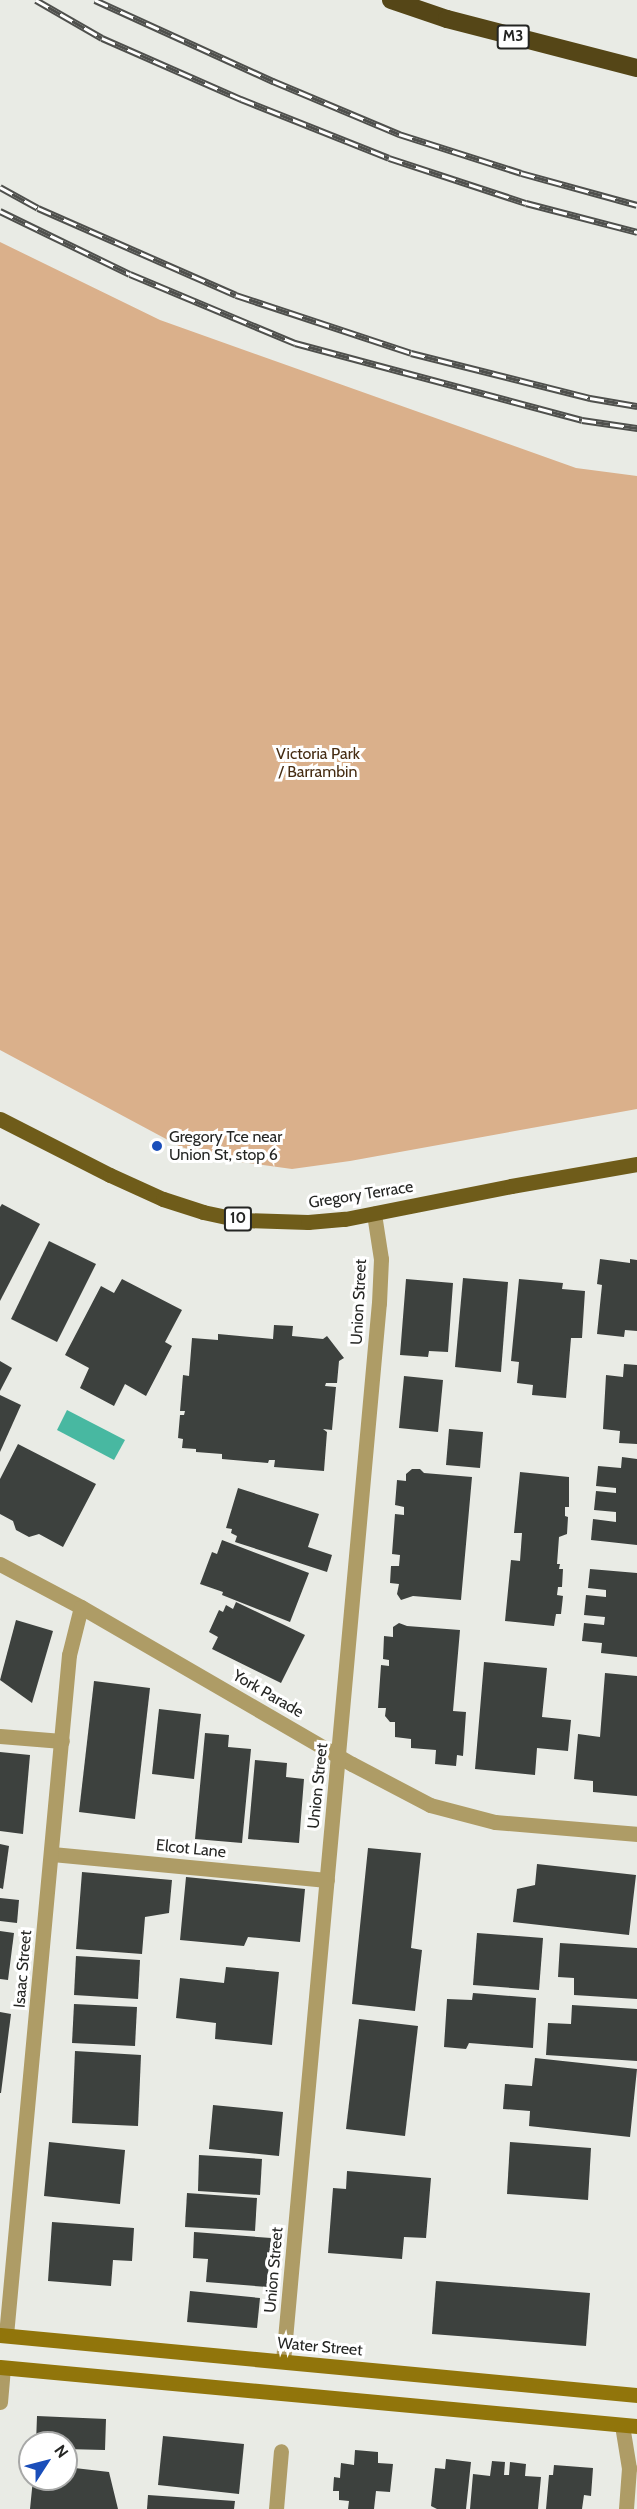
<!DOCTYPE html>
<style>
body{margin:0}
#map{position:relative;width:637px;height:2509px;overflow:hidden;background:#e9ebe5;font-family:Cabin,sans-serif}
div>[style]{position:absolute}
.green>*{inset:0;background:#dab08b}
.water>*{inset:0;background:#48b8a1}
.building>*{inset:0;background:#3d413e}
.street>*{height:15px;margin:-7.5px;padding:0 7.5px;transform-origin:7.5px;border-radius:7.5px;background:#ae9c66}
.secondary>*{height:15px;margin:-7.5px;padding:0 7.5px;transform-origin:7.5px;border-radius:7.5px;background:#91750b}
.primary>*{height:15px;margin:-7.5px;padding:0 7.5px;transform-origin:7.5px;border-radius:7.5px;background:#6f5c1a}
.highway>*{height:18px;margin:-9px;padding:0 9px;transform-origin:9px;border-radius:9px;background:#554617}
.rail>*{height:7px;margin-top:-3.5px;transform-origin:0;background:repeating-linear-gradient(90deg,#fff 0 14px,#4f504d 0 28px);box-sizing:border-box;border-block:2px solid #4f504d}
.dots>*{width:16px;height:16px;translate:-50% -50%;box-sizing:border-box;border:3px solid #fff;border-radius:50%}
span{translate:-50% -50%;white-space:nowrap;text-align:center;line-height:1.15;-webkit-text-stroke:6px #fff;paint-order:stroke}
.shield-label span{padding:2px 4px;background:#fff;border:2px solid;border-radius:4px;-webkit-text-stroke-width:0}
.shield-label{font-size:15px;color:#242523;font-weight:700}
.park-label{font-size:16px;color:#462c12}
.poi-label{font-size:16px;color:#242523}
.left{translate:0 -50%;text-align:left}
.street-label{font-size:16px;color:#242523}
.north{position:absolute;left:18px;top:2431px;width:60px;height:60px;box-sizing:border-box;background:#fff;border:2px solid #a7a8a7;border-radius:50%;rotate:54deg;font-size:16px;font-weight:700;line-height:24px;text-align:center;color:#242523}
.north::after{content:'';display:block;margin:auto;width:21px;height:27px;background:#1a4eba;clip-path:polygon(50% 0,100% 100%,50% 72%,0 100%)}
</style>
<div id="map">
<div class="green">
<i style="clip-path:polygon(0 242px,160px 320px,576px 468px,637px 476px,637px 1109px,350px 1161px,292px 1169px,233px 1161px,181px 1147px,0 1050px)"></i>
</div>
<div class="water">
<i style="clip-path:polygon(67px 1410px,125px 1440px,114px 1460px,57px 1430px)"></i>
</div>
<div class="building">
<i style="clip-path:polygon(2px 1204px,40px 1224px,0 1301px,0 1207px)"></i>
<i style="clip-path:polygon(49px 1241px,96px 1264px,57px 1342px,11px 1319px)"></i>
<i style="clip-path:polygon(600px 1259px,630px 1263px,630px 1259px,637px 1260px,637px 1331px,625px 1330px,624px 1337px,597px 1334px,602px 1285px,597px 1284px)"></i>
<i style="clip-path:polygon(463px 1278px,508px 1282px,501px 1372px,455px 1367px)"></i>
<i style="clip-path:polygon(122px 1279px,182px 1310px,165px 1342px,172px 1346px,146px 1396px,125px 1384px,114px 1406px,80px 1388px,89px 1368px,65px 1355px,101px 1286px,114px 1293px)"></i>
<i style="clip-path:polygon(406px 1279px,453px 1283px,448px 1352px,429px 1351px,428px 1357px,400px 1355px)"></i>
<i style="clip-path:polygon(519px 1279px,563px 1283px,562px 1289px,585px 1291px,582px 1338px,571px 1338px,566px 1398px,532px 1395px,533px 1385px,517px 1383px,519px 1362px,511px 1361px)"></i>
<i style="clip-path:polygon(274px 1325px,293px 1326px,292px 1336px,323px 1339px,327px 1336px,344px 1358px,339px 1361px,337px 1383px,326px 1383px,325px 1386px,336px 1387px,332px 1430px,323px 1429px,327px 1432px,324px 1471px,274px 1467px,275px 1460px,269px 1460px,268px 1463px,222px 1459px,222px 1454px,196px 1452px,196px 1449px,182px 1448px,183px 1439px,178px 1438px,180px 1415px,184px 1415px,185px 1411px,180px 1411px,183px 1375px,189px 1376px,192px 1338px,218px 1340px,218px 1334px,273px 1339px)"></i>
<i style="clip-path:polygon(0 1361px,12px 1368px,0 1391px)"></i>
<i style="clip-path:polygon(624px 1364px,637px 1365px,637px 1444px,619px 1443px,620px 1431px,603px 1429px,606px 1375px,623px 1377px)"></i>
<i style="clip-path:polygon(404px 1376px,443px 1380px,438px 1432px,399px 1428px)"></i>
<i style="clip-path:polygon(0 1395px,21px 1405px,0 1452px)"></i>
<i style="clip-path:polygon(449px 1429px,483px 1432px,480px 1468px,446px 1465px)"></i>
<i style="clip-path:polygon(18px 1444px,96px 1484px,63px 1547px,39px 1534px,29px 1537px,16px 1530px,13px 1521px,0 1514px,0 1479px)"></i>
<i style="clip-path:polygon(622px 1457px,637px 1459px,637px 1545px,591px 1540px,593px 1519px,616px 1522px,616px 1512px,594px 1510px,596px 1491px,616px 1493px,616px 1488px,596px 1486px,598px 1466px,621px 1468px)"></i>
<i style="clip-path:polygon(412px 1469px,420px 1469px,424px 1473px,472px 1477px,461px 1600px,413px 1596px,401px 1600px,397px 1594px,399px 1584px,390px 1583px,391px 1566px,399px 1566px,400px 1555px,392px 1554px,395px 1514px,404px 1515px,404px 1507px,395px 1505px,397px 1480px,406px 1481px,406px 1474px)"></i>
<i style="clip-path:polygon(520px 1472px,569px 1477px,569px 1507px,565px 1507px,565px 1516px,568px 1517px,567px 1534px,559px 1537px,557px 1564px,560px 1564px,559px 1569px,563px 1569px,562px 1587px,558px 1587px,557px 1595px,563px 1596px,561px 1614px,556px 1614px,554px 1626px,505px 1621px,511px 1560px,520px 1561px,522px 1533px,514px 1533px)"></i>
<i style="clip-path:polygon(238px 1488px,319px 1514px,308px 1547px,332px 1555px,327px 1572px,235px 1542px,237px 1536px,231px 1533px,232px 1529px,226px 1528px)"></i>
<i style="clip-path:polygon(222px 1540px,309px 1573px,290px 1622px,222px 1595px,223px 1592px,200px 1584px,212px 1552px,217px 1554px)"></i>
<i style="clip-path:polygon(590px 1569px,637px 1573px,637px 1657px,601px 1653px,602px 1643px,582px 1641px,584px 1623px,604px 1625px,605px 1617px,584px 1615px,586px 1595px,606px 1597px,606px 1590px,588px 1588px)"></i>
<i style="clip-path:polygon(236px 1602px,305px 1635px,281px 1683px,212px 1649px,218px 1637px,209px 1632px,219px 1610px,223px 1612px,226px 1605px,233px 1609px)"></i>
<i style="clip-path:polygon(16px 1620px,53px 1631px,32px 1703px,0 1680px)"></i>
<i style="clip-path:polygon(399px 1623px,407px 1626px,460px 1630px,453px 1711px,466px 1712px,463px 1756px,457px 1755px,456px 1766px,435px 1764px,436px 1750px,411px 1748px,411px 1739px,395px 1737px,395px 1722px,390px 1722px,385px 1716px,386px 1708px,378px 1708px,381px 1665px,389px 1666px,389px 1660px,383px 1659px,384px 1636px,393px 1637px,393px 1627px)"></i>
<i style="clip-path:polygon(484px 1662px,547px 1668px,542px 1717px,571px 1720px,568px 1751px,537px 1748px,535px 1775px,475px 1769px)"></i>
<i style="clip-path:polygon(605px 1673px,637px 1676px,637px 1796px,593px 1792px,593px 1781px,574px 1779px,578px 1734px,600px 1737px)"></i>
<i style="clip-path:polygon(94px 1681px,150px 1688px,135px 1819px,79px 1812px)"></i>
<i style="clip-path:polygon(159px 1709px,201px 1714px,194px 1779px,152px 1774px)"></i>
<i style="clip-path:polygon(205px 1733px,229px 1735px,228px 1747px,251px 1749px,242px 1843px,195px 1839px)"></i>
<i style="clip-path:polygon(0 1752px,30px 1755px,23px 1834px,0 1831px)"></i>
<i style="clip-path:polygon(255px 1760px,287px 1763px,286px 1777px,304px 1779px,299px 1843px,248px 1839px)"></i>
<i style="clip-path:polygon(0 1844px,9px 1846px,3px 1889px,0 1888px)"></i>
<i style="clip-path:polygon(368px 1848px,421px 1853px,411px 1948px,422px 1950px,415px 2011px,352px 2004px)"></i>
<i style="clip-path:polygon(537px 1864px,636px 1875px,629px 1935px,513px 1922px,517px 1889px,535px 1885px)"></i>
<i style="clip-path:polygon(82px 1872px,172px 1880px,169px 1913px,145px 1917px,142px 1954px,76px 1949px)"></i>
<i style="clip-path:polygon(186px 1877px,305px 1889px,300px 1942px,248px 1937px,244px 1946px,180px 1940px)"></i>
<i style="clip-path:polygon(0 1898px,19px 1900px,17px 1923px,0 1921px)"></i>
<i style="clip-path:polygon(0 1931px,14px 1933px,8px 1980px,0 1979px)"></i>
<i style="clip-path:polygon(477px 1933px,543px 1938px,539px 1990px,473px 1985px)"></i>
<i style="clip-path:polygon(560px 1943px,637px 1948px,637px 1999px,574px 1995px,574px 1978px,558px 1977px)"></i>
<i style="clip-path:polygon(76px 1956px,140px 1960px,138px 1999px,74px 1995px)"></i>
<i style="clip-path:polygon(226px 1967px,279px 1972px,272px 2045px,215px 2039px,216px 2023px,176px 2018px,180px 1978px,224px 1983px)"></i>
<i style="clip-path:polygon(473px 1993px,536px 1998px,533px 2048px,469px 2043px,466px 2049px,444px 2047px,447px 1999px,472px 2000px)"></i>
<i style="clip-path:polygon(74px 2004px,137px 2007px,135px 2046px,72px 2043px)"></i>
<i style="clip-path:polygon(572px 2005px,637px 2009px,637px 2061px,546px 2055px,548px 2023px,571px 2024px)"></i>
<i style="clip-path:polygon(0 2012px,11px 2014px,1px 2093px,0 2093px)"></i>
<i style="clip-path:polygon(359px 2019px,418px 2026px,405px 2136px,346px 2129px)"></i>
<i style="clip-path:polygon(75px 2051px,141px 2055px,138px 2126px,72px 2123px)"></i>
<i style="clip-path:polygon(535px 2058px,637px 2069px,630px 2137px,529px 2126px,530px 2111px,503px 2109px,505px 2084px,532px 2086px)"></i>
<i style="clip-path:polygon(213px 2105px,283px 2112px,279px 2156px,209px 2149px)"></i>
<i style="clip-path:polygon(49px 2142px,125px 2150px,120px 2204px,44px 2196px)"></i>
<i style="clip-path:polygon(510px 2142px,591px 2148px,588px 2200px,507px 2194px)"></i>
<i style="clip-path:polygon(199px 2155px,262px 2159px,260px 2195px,198px 2191px)"></i>
<i style="clip-path:polygon(347px 2171px,431px 2178px,426px 2238px,404px 2237px,402px 2259px,328px 2253px,333px 2188px,346px 2189px)"></i>
<i style="clip-path:polygon(187px 2193px,257px 2198px,255px 2231px,185px 2227px)"></i>
<i style="clip-path:polygon(52px 2222px,134px 2228px,132px 2261px,113px 2260px,111px 2286px,48px 2281px)"></i>
<i style="clip-path:polygon(194px 2232px,271px 2238px,267px 2287px,206px 2282px,208px 2259px,193px 2258px)"></i>
<i style="clip-path:polygon(436px 2281px,590px 2293px,586px 2346px,432px 2334px)"></i>
<i style="clip-path:polygon(190px 2291px,260px 2298px,257px 2328px,187px 2322px)"></i>
<i style="clip-path:polygon(37px 2416px,106px 2419px,105px 2450px,66px 2449px,66px 2443px,36px 2443px)"></i>
<i style="clip-path:polygon(163px 2436px,244px 2444px,239px 2494px,158px 2485px)"></i>
<i style="clip-path:polygon(355px 2450px,378px 2452px,378px 2463px,393px 2464px,390px 2492px,376px 2491px,374px 2509px,348px 2509px,349px 2501px,339px 2500px,339px 2491px,333px 2491px,334px 2477px,340px 2478px,341px 2463px,354px 2465px)"></i>
<i style="clip-path:polygon(446px 2459px,471px 2462px,466px 2509px,437px 2509px,431px 2506px,435px 2468px,445px 2469px)"></i>
<i style="clip-path:polygon(492px 2461px,505px 2462px,504px 2475px,509px 2475px,510px 2462px,526px 2464px,525px 2476px,541px 2477px,538px 2509px,470px 2509px,473px 2474px,490px 2476px)"></i>
<i style="clip-path:polygon(554px 2465px,593px 2468px,591px 2496px,584px 2495px,582px 2509px,546px 2509px,549px 2475px,553px 2475px)"></i>
<i style="clip-path:polygon(66px 2467px,109px 2472px,118px 2509px,30px 2509px,33px 2479px,66px 2479px)"></i>
<i style="clip-path:polygon(148px 2495px,235px 2501px,234px 2509px,147px 2509px)"></i>
</div>
<div class="street">
<i style="left:0;top:1564px;width:92px;rotate:28deg"></i>
<i style="left:81px;top:1607px;width:313px;rotate:30.1deg"></i>
<i style="left:352px;top:1764px;width:88px;rotate:27.7deg"></i>
<i style="left:430px;top:1805px;width:67px;rotate:14.7deg"></i>
<i style="left:495px;top:1822px;width:143px;rotate:4.8deg"></i>
<i style="left:0;top:1736px;width:62px;rotate:4.6deg"></i>
<i style="left:52px;top:1854px;width:276px;rotate:5.4deg"></i>
<i style="left:6px;top:2335px;width:683px;rotate:-84.71deg"></i>
<i style="left:69px;top:1655px;width:49px;rotate:-76deg"></i>
<i style="left:283px;top:2361px;width:1062px;rotate:-84.82deg"></i>
<i style="left:379px;top:1303px;width:44px;rotate:-87.4deg"></i>
<i style="left:381px;top:1259px;width:46px;rotate:-98.8deg"></i>
<i style="left:0;top:2402px;width:34px;rotate:-85deg"></i>
<i style="left:622px;top:2425px;width:44px;rotate:80.8deg"></i>
<i style="left:629px;top:2468px;width:41px;rotate:94.2deg"></i>
<i style="left:276px;top:2509px;width:58px;rotate:-85.1deg"></i>
</div>
<div class="secondary">
<i style="left:0;top:2335px;width:640px;rotate:5.38deg"></i>
<i style="left:0;top:2367px;width:640px;rotate:5.29deg"></i>
</div>
<div class="primary">
<i style="left:0;top:1119px;width:123px;rotate:27deg"></i>
<i style="left:110px;top:1175px;width:58px;rotate:24.4deg"></i>
<i style="left:163px;top:1199px;width:42px;rotate:18deg"></i>
<i style="left:203px;top:1212px;width:40px;rotate:12deg"></i>
<i style="left:242px;top:1220px;width:66px;rotate:1.7deg"></i>
<i style="left:308px;top:1222px;width:37px;rotate:-5deg"></i>
<i style="left:345px;top:1219px;width:169px;rotate:-11.2deg"></i>
<i style="left:511px;top:1186px;width:128px;rotate:-9.9deg"></i>
</div>
<div class="highway">
<i style="left:391px;top:0;width:59px;rotate:18.7deg"></i>
<i style="left:447px;top:19px;width:196px;rotate:14.5deg"></i>
</div>
<div class="rail">
<i style="left:36px;top:0;width:76px;rotate:29.9deg"></i>
<i style="left:102px;top:38px;width:152px;rotate:23.7deg"></i>
<i style="left:241px;top:99px;width:159px;rotate:21.7deg"></i>
<i style="left:389px;top:158px;width:144px;rotate:18.2deg"></i>
<i style="left:526px;top:203px;width:115px;rotate:14.6deg"></i>
<i style="left:95px;top:0;width:196px;rotate:24.5deg"></i>
<i style="left:273px;top:81px;width:137px;rotate:22.8deg"></i>
<i style="left:399px;top:134px;width:128px;rotate:17.7deg"></i>
<i style="left:521px;top:173px;width:120px;rotate:15.4deg"></i>
<i style="left:0;top:187px;width:43px;rotate:28.9deg"></i>
<i style="left:38px;top:208px;width:216px;rotate:23.7deg"></i>
<i style="left:236px;top:295px;width:184px;rotate:18.3deg"></i>
<i style="left:411px;top:353px;width:185px;rotate:14.1deg"></i>
<i style="left:590px;top:398px;width:48px;rotate:9.7deg"></i>
<i style="left:0;top:211px;width:144px;rotate:25.9deg"></i>
<i style="left:130px;top:274px;width:179px;rotate:22.7deg"></i>
<i style="left:295px;top:343px;width:297px;rotate:15deg"></i>
<i style="left:582px;top:420px;width:56px;rotate:8.3deg"></i>
</div>
<div class="dots">
<i style="left:157px;top:1146px;background:#1a4eba"></i>
</div>
<div class="shield-label">
<span style="left:513px;top:37px">M3</span>
<span style="left:238px;top:1219px">10</span>
</div>
<div class="park-label">
<span style="left:318px;top:763px">Victoria Park<br>/ Barrambin</span>
</div>
<div class="poi-label">
<span class="left" style="left:169px;top:1146px">Gregory Tce near<br>Union St, stop 6</span>
</div>
<div class="street-label">
<span style="left:361px;top:1195px;rotate:-9deg">Gregory Terrace</span>
<span style="left:359px;top:1302px;rotate:-87deg">Union Street</span>
<span style="left:268px;top:1694px;rotate:30deg">York Parade</span>
<span style="left:318px;top:1786px;rotate:-84deg">Union Street</span>
<span style="left:191px;top:1849px;rotate:6deg">Elcot Lane</span>
<span style="left:23px;top:1969px;rotate:-85deg">Isaac Street</span>
<span style="left:274px;top:2270px;rotate:-85deg">Union Street</span>
<span style="left:320px;top:2347px;rotate:5deg">Water Street</span>
</div>
<div class="north">N</div>
</div>
